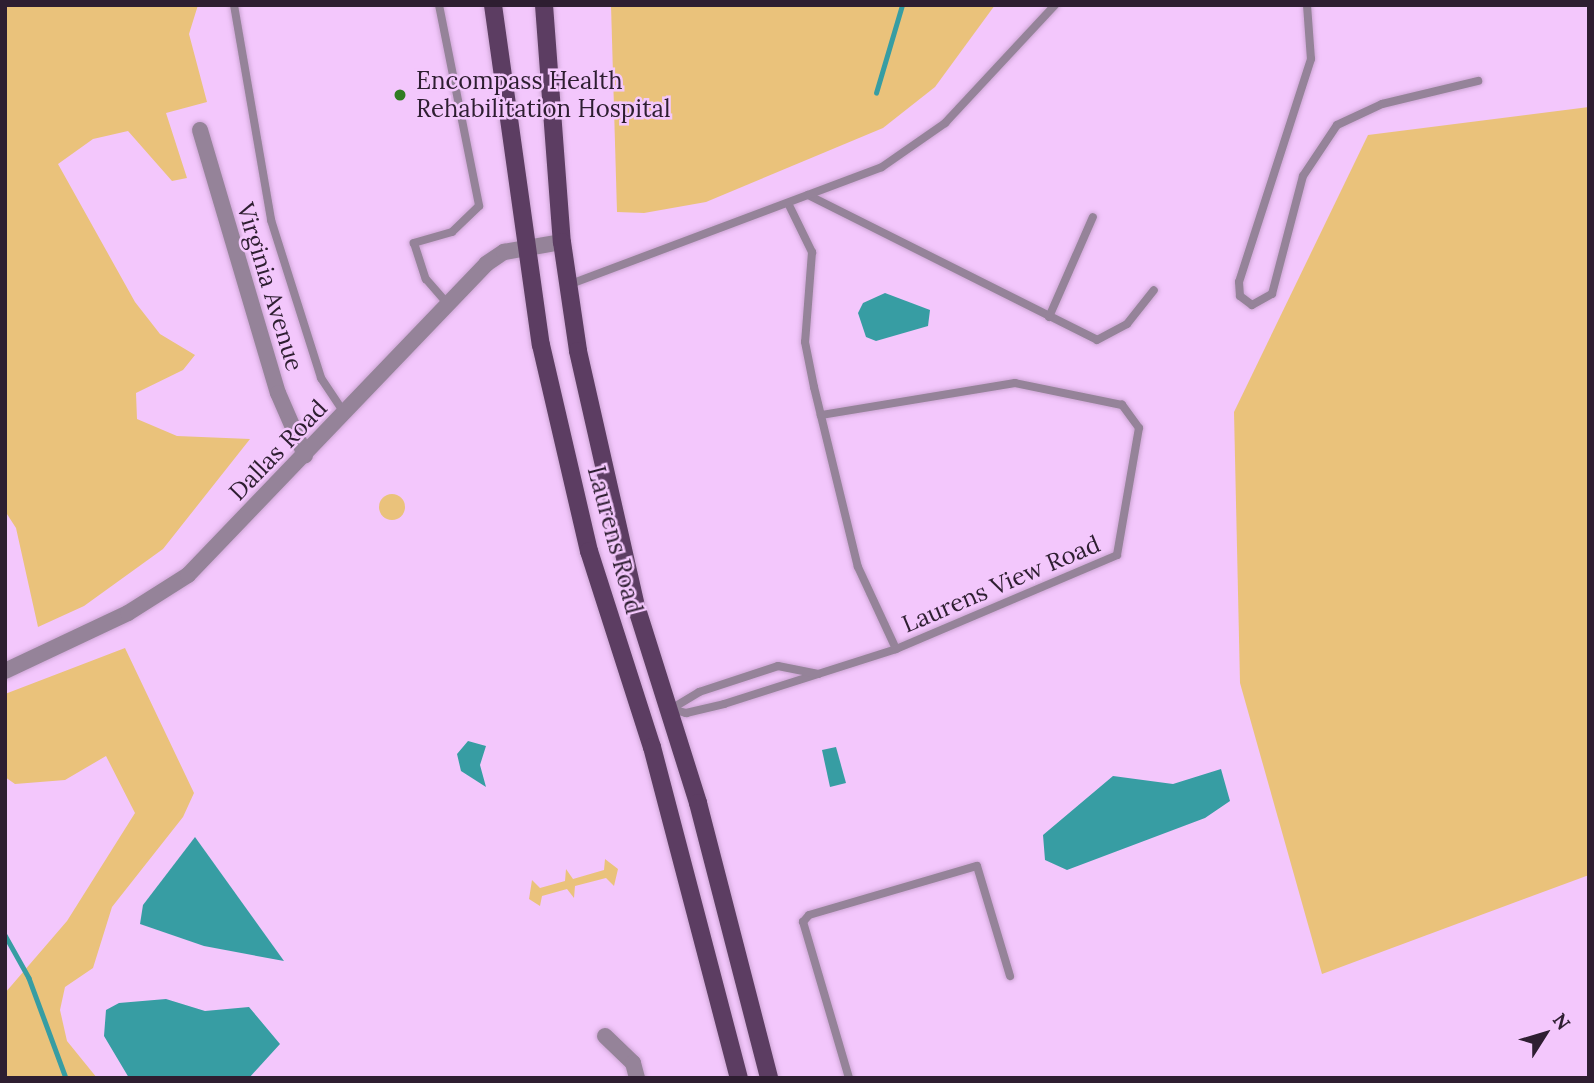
<!DOCTYPE html>
<style>
body{margin:0}
#map{position:relative;width:1594px;height:1083px;overflow:hidden;background:#f3c7fc;font-family:Lora,serif}
div>[style]{position:absolute}
.green>*{inset:0;background:#eac27b}
.round{border-radius:50%}
.water>*{inset:0;background:#379da3}
.stream>*{height:4.5px;margin:-2.25px;padding:0 2.25px;transform-origin:2.25px;border-radius:2.25px;background:#379da3}
.roads{filter:drop-shadow(0 0 2px #cca5d3) drop-shadow(0 0 2px #cca5d3)}
.service>*{height:8px;margin:-4px;padding:0 4px;transform-origin:4px;border-radius:4px;background:#958399}
.minor>*{height:16px;margin:-8px;padding:0 8px;transform-origin:8px;border-radius:8px;background:#958399}
.primary>*{height:18px;margin:-9px;padding:0 9px;transform-origin:9px;border-radius:9px;background:#5c3d62}
.dots>*{width:19px;height:19px;translate:-50% -50%;box-sizing:border-box;border:4px solid #f3c7fc;border-radius:50%}
span{translate:-50% -50%;white-space:nowrap;text-align:center;line-height:1.15;-webkit-text-stroke:5px #f3c7fc;paint-order:stroke}
.poi-label{font-size:24px;color:#2e1e31}
.left{translate:0 -50%;text-align:left}
.street-label{font-size:24px;color:#2e1e31}
.frame{position:absolute;inset:0;border:7px solid #2e1e31;pointer-events:none}
.north{position:absolute;left:1510px;top:999px;width:70px;height:70px;-webkit-text-stroke:5px #f3c7fc;paint-order:stroke;rotate:53deg;font-size:19px;font-weight:700;line-height:28px;text-align:center;color:#2e1e31}
.north::after{content:'';display:block;margin:auto;width:24px;height:32px;background:#2e1e31;clip-path:polygon(50% 0,100% 100%,50% 72%,0 100%)}
</style>
<div id="map">
<div class="green">
<i style="clip-path:polygon(5px 5px,198px 5px,189px 34px,207px 102px,166px 113px,187px 178px,172px 181px,128px 131px,93px 139px,58px 164px,135px 302px,160px 334px,195px 355px,183px 370px,136px 393px,137px 419px,177px 436px,250px 439px,163px 549px,84px 606px,38px 627px,16px 528px,5px 511px)"></i>
<i style="clip-path:polygon(611px 5px,995px 5px,935px 87px,883px 128px,706px 202px,644px 213px,617px 212px)"></i>
<i style="clip-path:polygon(1589px 107px,1589px 875px,1322px 974px,1240px 683px,1234px 412px,1368px 135px)"></i>
<i class="round" style="left:379px;top:494px;width:26px;height:26px"></i>
<i style="clip-path:polygon(125px 648px,194px 793px,183px 817px,112px 907px,93px 968px,65px 987px,60px 1010px,67px 1041px,97px 1078px,5px 1078px,5px 993px,67px 921px,135px 813px,106px 756px,65px 780px,15px 784px,5px 777px,5px 694px)"></i>
<i style="clip-path:polygon(605px 859px,618px 869px,614px 886px,606px 878px,575px 886px,574px 898px,567px 889px,542px 896px,540px 906px,529px 899px,532px 880px,540px 888px,565px 881px,566px 869px,573px 879px,604px 870px)"></i>
</div>
<div class="water">
<i style="clip-path:polygon(885px 293px,930px 310px,928px 326px,876px 341px,866px 337px,858px 313px,863px 303px)"></i>
<i style="clip-path:polygon(468px 741px,486px 746px,480px 765px,486px 787px,461px 771px,457px 754px)"></i>
<i style="clip-path:polygon(836px 747px,846px 783px,830px 787px,822px 750px)"></i>
<i style="clip-path:polygon(1221px 769px,1230px 801px,1205px 818px,1067px 870px,1045px 860px,1043px 835px,1113px 776px,1173px 784px)"></i>
<i style="clip-path:polygon(195px 837px,284px 961px,204px 946px,140px 924px,143px 905px)"></i>
<i style="clip-path:polygon(166px 999px,205px 1011px,249px 1007px,280px 1044px,249px 1078px,129px 1078px,104px 1036px,106px 1010px,119px 1003px)"></i>
</div>
<div class="stream">
<i style="left:876px;top:93px;width:92px;rotate:-73.5deg"></i>
<i style="left:5px;top:935px;width:49px;rotate:60.8deg"></i>
<i style="left:29px;top:978px;width:107px;rotate:69.7deg"></i>
</div>
<div class="roads">
<div class="service">
<i style="left:234px;top:5px;width:218px;rotate:80.2deg"></i>
<i style="left:271px;top:220px;width:166px;rotate:72.4deg"></i>
<i style="left:321px;top:378px;width:43px;rotate:56.3deg"></i>
<i style="left:439px;top:5px;width:205px;rotate:78.7deg"></i>
<i style="left:479px;top:206px;width:37px;rotate:136deg"></i>
<i style="left:452px;top:232px;width:40px;rotate:164deg"></i>
<i style="left:414px;top:243px;width:38px;rotate:72deg"></i>
<i style="left:426px;top:279px;width:33px;rotate:49deg"></i>
<i style="left:1307px;top:5px;width:54px;rotate:85.8deg"></i>
<i style="left:1311px;top:59px;width:234px;rotate:107.9deg"></i>
<i style="left:1239px;top:282px;width:14px;rotate:86deg"></i>
<i style="left:1240px;top:296px;width:15px;rotate:37deg"></i>
<i style="left:1252px;top:305px;width:23px;rotate:-29deg"></i>
<i style="left:1272px;top:294px;width:122px;rotate:-75.3deg"></i>
<i style="left:1303px;top:176px;width:61px;rotate:-56.3deg"></i>
<i style="left:1337px;top:125px;width:50px;rotate:-25deg"></i>
<i style="left:1382px;top:104px;width:99px;rotate:-13.5deg"></i>
<i style="left:808px;top:195px;width:323px;rotate:26.6deg"></i>
<i style="left:1097px;top:340px;width:34px;rotate:-28deg"></i>
<i style="left:1127px;top:324px;width:43px;rotate:-51.5deg"></i>
<i style="left:788px;top:203px;width:55px;rotate:63.9deg"></i>
<i style="left:812px;top:252px;width:90px;rotate:94.4deg"></i>
<i style="left:805px;top:342px;width:46px;rotate:78.7deg"></i>
<i style="left:814px;top:387px;width:185px;rotate:76.3deg"></i>
<i style="left:858px;top:567px;width:90px;rotate:65.1deg"></i>
<i style="left:568px;top:285px;width:335px;rotate:-20.6deg"></i>
<i style="left:882px;top:167px;width:77px;rotate:-34.9deg"></i>
<i style="left:945px;top:123px;width:161px;rotate:-47deg"></i>
<i style="left:1049px;top:317px;width:109px;rotate:-66.3deg"></i>
<i style="left:671px;top:709px;width:16px;rotate:15deg"></i>
<i style="left:686px;top:713px;width:39px;rotate:-13deg"></i>
<i style="left:724px;top:704px;width:181px;rotate:-17.7deg"></i>
<i style="left:896px;top:649px;width:240px;rotate:-23deg"></i>
<i style="left:1117px;top:555px;width:129px;rotate:-80.2deg"></i>
<i style="left:1139px;top:428px;width:29px;rotate:-126deg"></i>
<i style="left:1122px;top:405px;width:109px;rotate:-168.4deg"></i>
<i style="left:1015px;top:383px;width:197px;rotate:170.6deg"></i>
<i style="left:671px;top:709px;width:33px;rotate:-31deg"></i>
<i style="left:699px;top:692px;width:83px;rotate:-18.2deg"></i>
<i style="left:778px;top:666px;width:41px;rotate:11.3deg"></i>
<i style="left:849px;top:1078px;width:163px;rotate:-106.4deg"></i>
<i style="left:803px;top:922px;width:9px;rotate:-49deg"></i>
<i style="left:809px;top:915px;width:175px;rotate:-16.3deg"></i>
<i style="left:977px;top:866px;width:115px;rotate:73.3deg"></i>
</div>
<div class="minor">
<i style="left:200px;top:130px;width:274px;rotate:73.5deg"></i>
<i style="left:278px;top:393px;width:68px;rotate:66.5deg"></i>
<i style="left:5px;top:671px;width:136px;rotate:-25.2deg"></i>
<i style="left:128px;top:613px;width:71px;rotate:-32.3deg"></i>
<i style="left:188px;top:575px;width:431px;rotate:-46.2deg"></i>
<i style="left:486px;top:264px;width:22px;rotate:-34deg"></i>
<i style="left:504px;top:252px;width:59px;rotate:-9.8deg"></i>
<i style="left:605px;top:1036px;width:39px;rotate:44deg"></i>
<i style="left:633px;top:1063px;width:16px;rotate:75deg"></i>
</div>
<div class="primary">
<i style="left:493px;top:5px;width:343px;rotate:82deg"></i>
<i style="left:541px;top:345px;width:212px;rotate:76.9deg"></i>
<i style="left:589px;top:551px;width:206px;rotate:72.2deg"></i>
<i style="left:652px;top:747px;width:342px;rotate:75.3deg"></i>
<i style="left:544px;top:5px;width:238px;rotate:85.7deg"></i>
<i style="left:562px;top:242px;width:110px;rotate:81.6deg"></i>
<i style="left:578px;top:351px;width:262px;rotate:77.2deg"></i>
<i style="left:636px;top:606px;width:207px;rotate:72.5deg"></i>
<i style="left:698px;top:803px;width:284px;rotate:75.5deg"></i>
</div>
</div>
<div class="dots">
<i style="left:400px;top:95px;background:#317c23"></i>
</div>
<div class="poi-label">
<span class="left" style="left:416px;top:95px">Encompass Health<br>Rehabilitation Hospital</span>
</div>
<div class="street-label">
<span style="left:270px;top:287px;rotate:73deg">Virginia Avenue</span>
<span style="left:278px;top:450px;rotate:-46deg">Dallas Road</span>
<span style="left:615px;top:540px;rotate:75deg">Laurens Road</span>
<span style="left:1001px;top:584px;rotate:-23deg">Laurens View Road</span>
</div>
<div class="frame"></div>
<div class="north">N</div>
</div>
